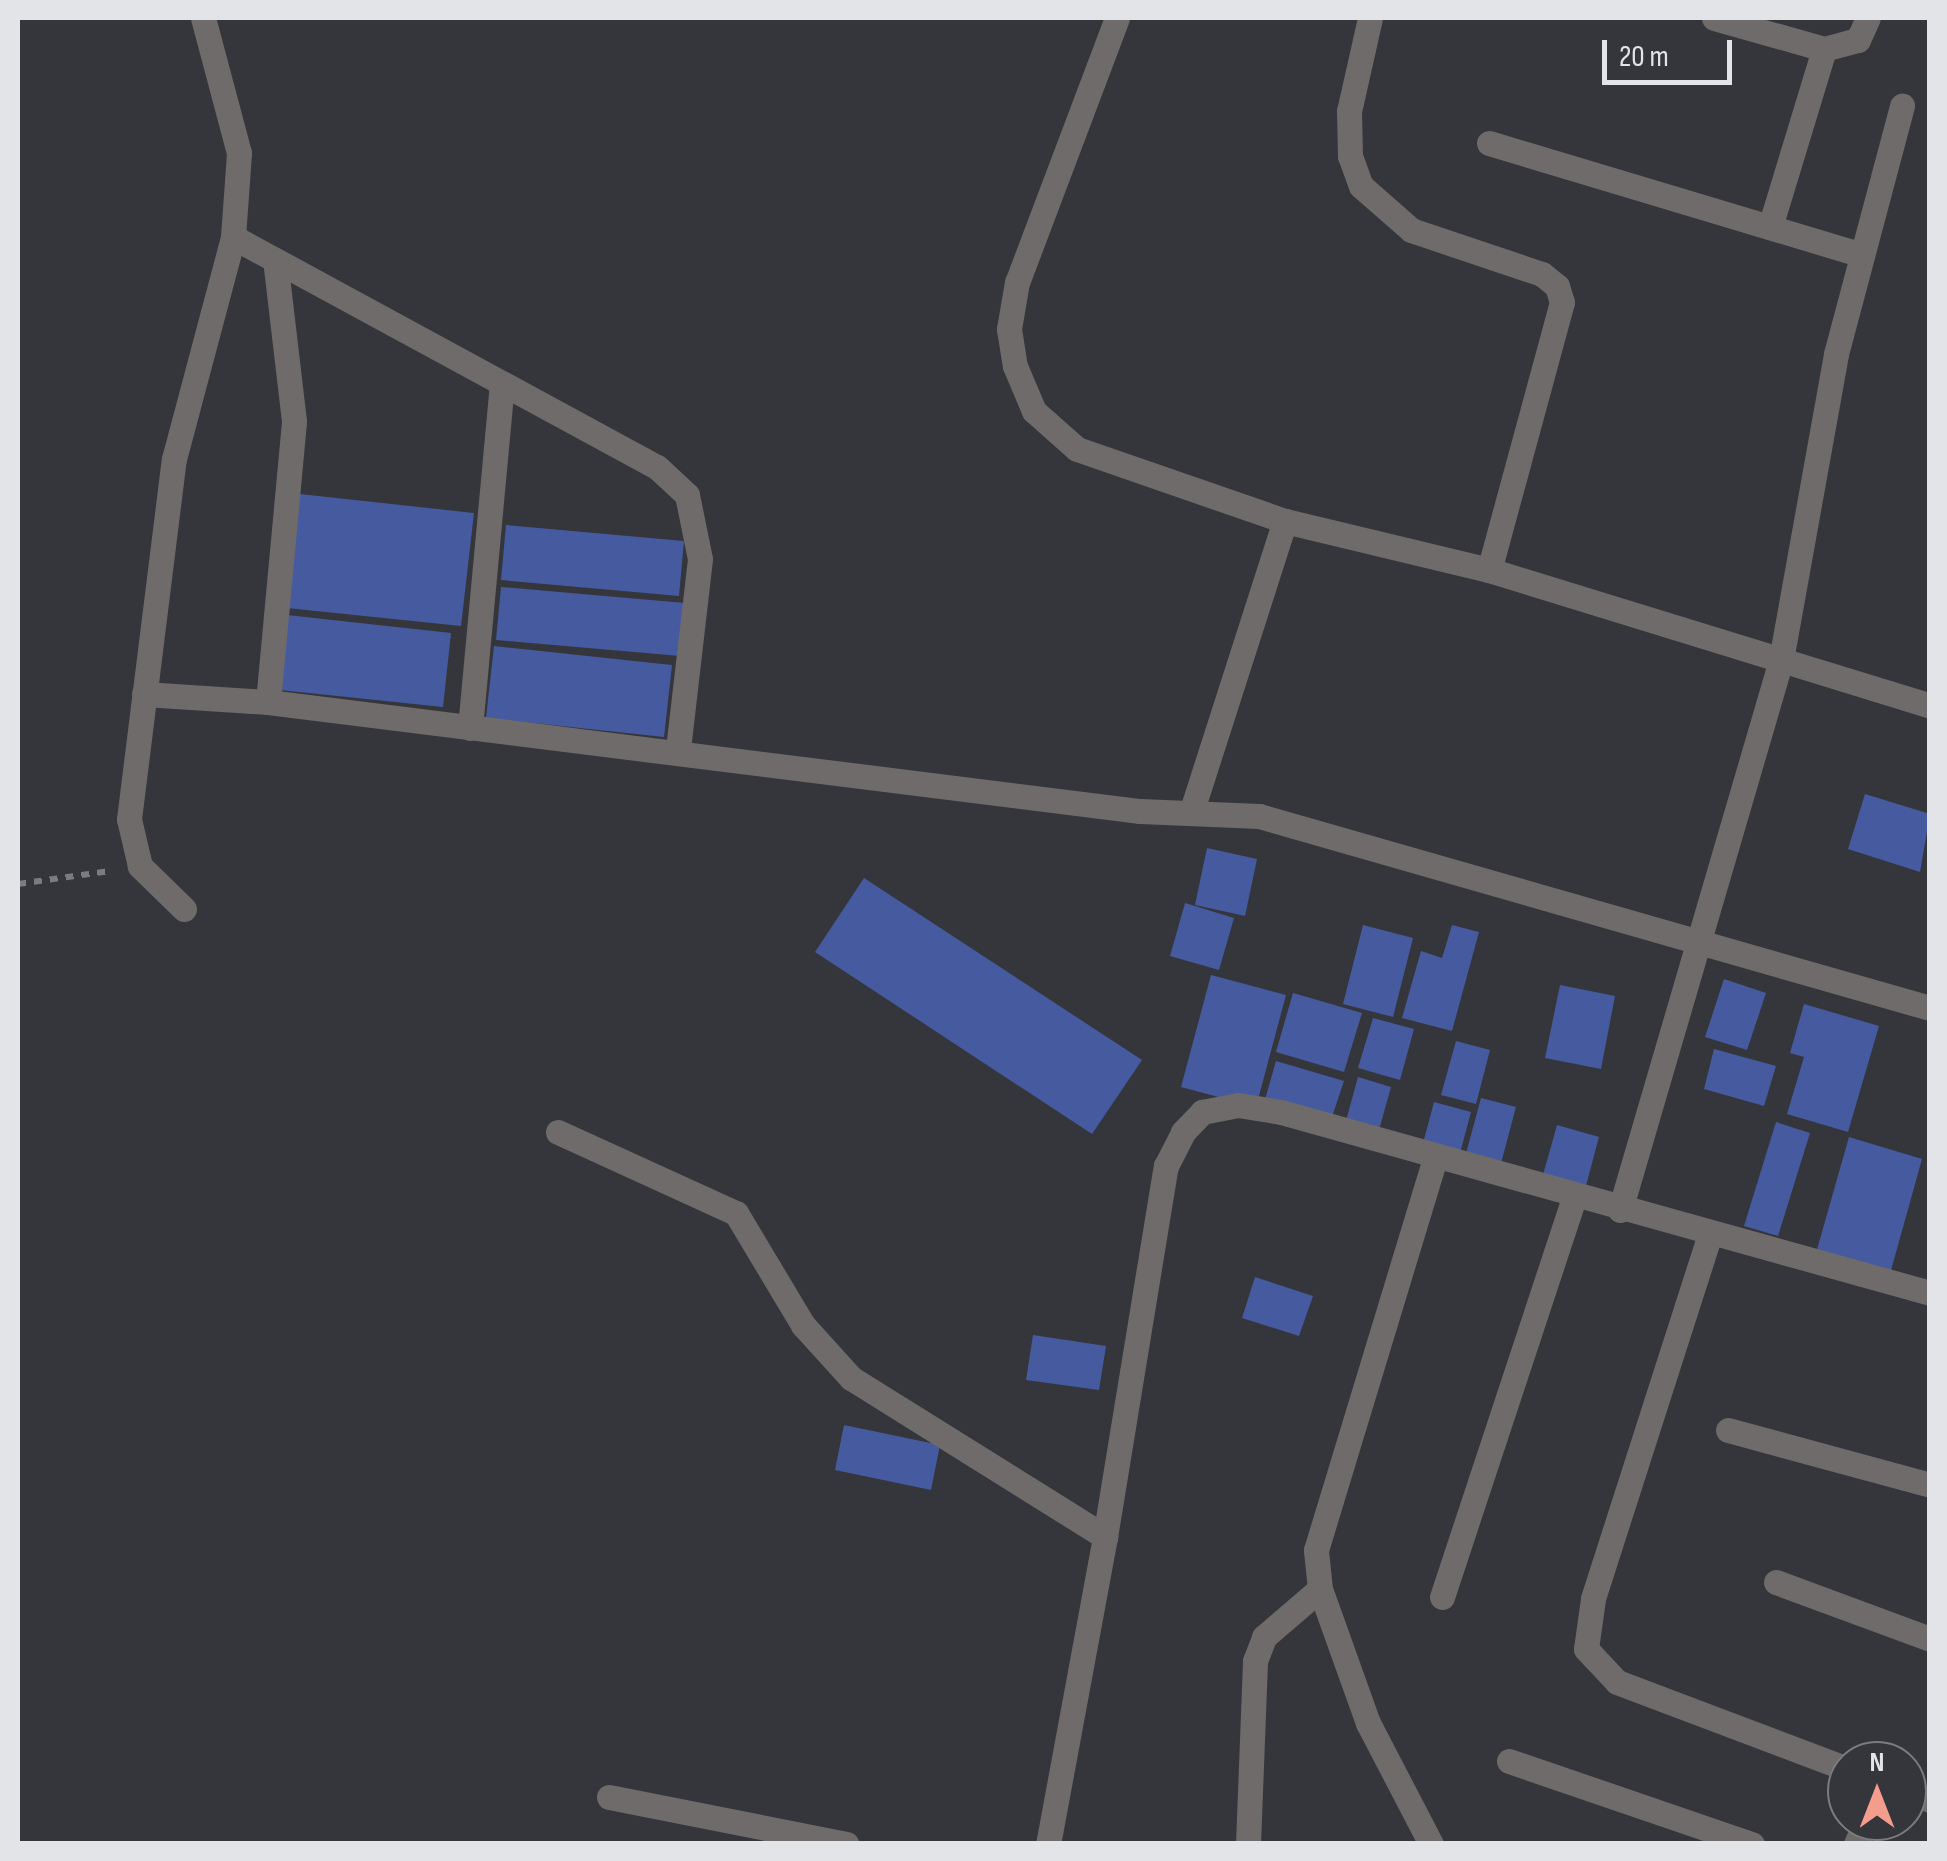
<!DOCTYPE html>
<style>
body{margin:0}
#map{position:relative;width:1947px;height:1861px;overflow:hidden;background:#34363b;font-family:"Sofia Sans Condensed",sans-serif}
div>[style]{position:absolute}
.building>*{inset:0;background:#465aa0}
.path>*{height:6px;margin-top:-3px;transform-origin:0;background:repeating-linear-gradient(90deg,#7a7c80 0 8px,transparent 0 16px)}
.minor>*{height:25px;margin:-12.5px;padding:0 12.5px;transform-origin:12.5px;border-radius:12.5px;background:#6e6b6a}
span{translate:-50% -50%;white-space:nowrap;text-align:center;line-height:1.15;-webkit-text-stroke:10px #34363b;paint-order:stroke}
.frame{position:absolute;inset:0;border:20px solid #e2e4e7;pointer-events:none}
.north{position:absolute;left:1827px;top:1741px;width:100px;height:100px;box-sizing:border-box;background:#34363b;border:2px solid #7a7c80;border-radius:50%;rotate:0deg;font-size:28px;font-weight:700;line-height:40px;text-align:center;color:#e2e4e7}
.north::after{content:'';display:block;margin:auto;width:35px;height:45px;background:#f59d8d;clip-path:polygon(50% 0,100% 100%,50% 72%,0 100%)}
.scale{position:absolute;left:1602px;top:40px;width:130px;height:45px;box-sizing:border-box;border:5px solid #e2e4e7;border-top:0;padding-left:12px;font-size:30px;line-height:35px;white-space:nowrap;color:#e2e4e7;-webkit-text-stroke:8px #34363b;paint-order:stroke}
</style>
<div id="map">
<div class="building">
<i style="clip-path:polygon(300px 494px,474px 513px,461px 626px,287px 608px)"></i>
<i style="clip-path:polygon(506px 525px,684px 541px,679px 596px,501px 580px)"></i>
<i style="clip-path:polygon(501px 587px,685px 603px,680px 656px,496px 640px)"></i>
<i style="clip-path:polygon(287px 615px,451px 633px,443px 707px,280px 690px)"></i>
<i style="clip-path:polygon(494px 646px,672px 665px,664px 737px,486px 718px)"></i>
<i style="clip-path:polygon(1865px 794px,1930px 814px,1920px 872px,1848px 849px)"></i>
<i style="clip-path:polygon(1207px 848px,1257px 859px,1245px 916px,1195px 905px)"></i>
<i style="clip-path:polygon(864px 878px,1142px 1060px,1092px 1134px,815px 952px)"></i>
<i style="clip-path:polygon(1185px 903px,1234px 918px,1219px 970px,1170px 956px)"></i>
<i style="clip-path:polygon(1363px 925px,1413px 938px,1393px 1017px,1343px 1004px)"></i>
<i style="clip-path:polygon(1452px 925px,1479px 932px,1452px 1031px,1402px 1018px,1421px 951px,1442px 958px)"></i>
<i style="clip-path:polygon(1211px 975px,1286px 995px,1256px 1107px,1181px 1087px)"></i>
<i style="clip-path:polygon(1724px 979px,1766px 993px,1747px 1050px,1705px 1037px)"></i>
<i style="clip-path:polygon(1560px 985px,1615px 996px,1601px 1069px,1545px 1058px)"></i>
<i style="clip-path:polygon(1293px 993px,1362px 1013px,1344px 1072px,1276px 1052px)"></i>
<i style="clip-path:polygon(1804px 1004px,1879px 1026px,1848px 1132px,1787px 1114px,1804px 1057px,1790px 1053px)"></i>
<i style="clip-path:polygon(1373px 1018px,1414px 1029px,1400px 1080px,1358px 1068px)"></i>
<i style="clip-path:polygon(1456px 1041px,1490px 1050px,1476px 1104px,1441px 1095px)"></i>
<i style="clip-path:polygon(1714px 1049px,1776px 1066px,1764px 1106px,1704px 1089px)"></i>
<i style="clip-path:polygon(1276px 1061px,1344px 1081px,1330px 1123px,1264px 1103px)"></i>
<i style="clip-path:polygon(1358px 1077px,1391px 1087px,1377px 1137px,1344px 1128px)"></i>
<i style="clip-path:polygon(1481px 1098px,1516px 1107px,1500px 1167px,1465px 1157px)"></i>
<i style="clip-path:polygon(1434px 1102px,1471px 1112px,1459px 1157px,1422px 1147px)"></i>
<i style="clip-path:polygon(1776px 1122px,1810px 1133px,1778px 1236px,1744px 1226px)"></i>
<i style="clip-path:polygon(1557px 1125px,1599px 1137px,1584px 1193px,1541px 1182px)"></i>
<i style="clip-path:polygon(1849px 1137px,1922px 1159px,1890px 1274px,1816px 1253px)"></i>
<i style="clip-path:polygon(1255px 1277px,1313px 1296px,1299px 1336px,1242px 1318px)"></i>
<i style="clip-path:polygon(1033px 1335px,1106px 1346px,1099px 1390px,1026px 1380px)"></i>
<i style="clip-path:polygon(844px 1425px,940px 1445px,931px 1490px,835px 1470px)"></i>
</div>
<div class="path">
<i style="left:18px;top:884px;width:93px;rotate:-8deg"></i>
</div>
<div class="minor">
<i style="left:1117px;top:18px;width:282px;rotate:110.7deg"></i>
<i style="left:1017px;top:282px;width:48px;rotate:99.7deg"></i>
<i style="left:1009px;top:329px;width:37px;rotate:81deg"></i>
<i style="left:1015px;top:366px;width:49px;rotate:67.1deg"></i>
<i style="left:1034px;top:411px;width:57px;rotate:41.5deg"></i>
<i style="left:1077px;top:449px;width:220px;rotate:19.1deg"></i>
<i style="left:1285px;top:521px;width:210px;rotate:13.5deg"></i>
<i style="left:1489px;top:570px;width:461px;rotate:17.1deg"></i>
<i style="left:1370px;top:18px;width:95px;rotate:102.7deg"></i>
<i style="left:1349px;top:111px;width:45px;rotate:88.7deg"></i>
<i style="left:1350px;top:156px;width:32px;rotate:70deg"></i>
<i style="left:1361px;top:186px;width:67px;rotate:41.3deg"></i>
<i style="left:1411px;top:230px;width:138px;rotate:18.6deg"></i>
<i style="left:1542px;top:274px;width:19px;rotate:39deg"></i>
<i style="left:1557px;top:286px;width:17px;rotate:73deg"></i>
<i style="left:1562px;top:302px;width:278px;rotate:105.2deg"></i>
<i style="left:1714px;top:18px;width:114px;rotate:15.7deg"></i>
<i style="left:1824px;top:49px;width:35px;rotate:-15deg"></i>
<i style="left:1858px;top:40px;width:24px;rotate:-66deg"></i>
<i style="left:1489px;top:143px;width:389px;rotate:16.7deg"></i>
<i style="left:1770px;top:227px;width:186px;rotate:-73.1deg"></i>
<i style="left:233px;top:237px;width:482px;rotate:28.5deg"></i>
<i style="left:657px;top:467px;width:41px;rotate:43deg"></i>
<i style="left:687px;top:495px;width:65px;rotate:78.5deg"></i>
<i style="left:700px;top:559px;width:192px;rotate:96.6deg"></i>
<i style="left:144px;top:694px;width:124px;rotate:3.7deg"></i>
<i style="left:268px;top:702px;width:879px;rotate:7.13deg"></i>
<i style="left:1140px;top:811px;width:119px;rotate:2.4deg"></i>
<i style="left:1259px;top:816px;width:698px;rotate:15.97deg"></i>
<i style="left:268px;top:702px;width:282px;rotate:-84.7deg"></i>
<i style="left:294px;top:421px;width:162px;rotate:-96.7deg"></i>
<i style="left:470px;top:728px;width:346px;rotate:-84.7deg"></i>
<i style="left:1191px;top:813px;width:307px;rotate:-72.2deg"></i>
<i style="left:184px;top:909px;width:62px;rotate:-135.7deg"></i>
<i style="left:140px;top:866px;width:48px;rotate:-103.2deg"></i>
<i style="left:129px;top:819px;width:363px;rotate:-82.9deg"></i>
<i style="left:174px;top:459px;width:230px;rotate:-75.1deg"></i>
<i style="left:233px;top:237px;width:84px;rotate:-85.9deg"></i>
<i style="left:239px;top:153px;width:140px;rotate:-104.9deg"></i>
<i style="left:558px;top:1132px;width:196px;rotate:24.5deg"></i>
<i style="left:736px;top:1213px;width:131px;rotate:59.1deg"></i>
<i style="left:803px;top:1325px;width:72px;rotate:47.8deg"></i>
<i style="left:851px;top:1378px;width:300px;rotate:32deg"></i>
<i style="left:1105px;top:1537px;width:312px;rotate:100.5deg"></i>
<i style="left:1620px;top:1210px;width:573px;rotate:-73.68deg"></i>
<i style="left:1781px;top:660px;width:311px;rotate:-79.8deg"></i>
<i style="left:1836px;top:354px;width:257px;rotate:-75.1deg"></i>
<i style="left:1710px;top:1234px;width:383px;rotate:107.8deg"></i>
<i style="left:1593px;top:1599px;width:50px;rotate:98deg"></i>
<i style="left:1586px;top:1649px;width:45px;rotate:46.8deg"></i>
<i style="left:1617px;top:1682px;width:246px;rotate:20.7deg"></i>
<i style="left:1728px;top:1430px;width:209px;rotate:15.2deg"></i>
<i style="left:1105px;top:1537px;width:376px;rotate:-80.7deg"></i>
<i style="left:1166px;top:1166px;width:38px;rotate:-63deg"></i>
<i style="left:1183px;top:1132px;width:28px;rotate:-46deg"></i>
<i style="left:1202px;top:1112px;width:37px;rotate:-11deg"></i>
<i style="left:1238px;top:1105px;width:44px;rotate:9.2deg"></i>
<i style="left:1281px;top:1112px;width:674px;rotate:15.58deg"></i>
<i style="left:1776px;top:1582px;width:164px;rotate:20.3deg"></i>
<i style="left:1442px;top:1597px;width:421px;rotate:-71.7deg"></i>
<i style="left:1509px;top:1761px;width:257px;rotate:18.9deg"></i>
<i style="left:1907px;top:1791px;width:25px;rotate:21deg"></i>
<i style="left:609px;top:1797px;width:242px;rotate:11.2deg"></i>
<i style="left:1248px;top:1844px;width:183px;rotate:-87.8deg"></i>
<i style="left:1255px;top:1661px;width:26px;rotate:-69deg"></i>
<i style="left:1264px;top:1637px;width:74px;rotate:-40.6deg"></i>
<i style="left:1431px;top:1844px;width:136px;rotate:-117.5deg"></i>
<i style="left:1368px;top:1723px;width:142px;rotate:-109.7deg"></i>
<i style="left:1320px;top:1589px;width:39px;rotate:-96deg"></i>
<i style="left:1316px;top:1550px;width:410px;rotate:-73.1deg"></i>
<i style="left:1856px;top:1844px;width:25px;rotate:-67deg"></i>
</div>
<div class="frame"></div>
<div class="north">N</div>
<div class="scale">20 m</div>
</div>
